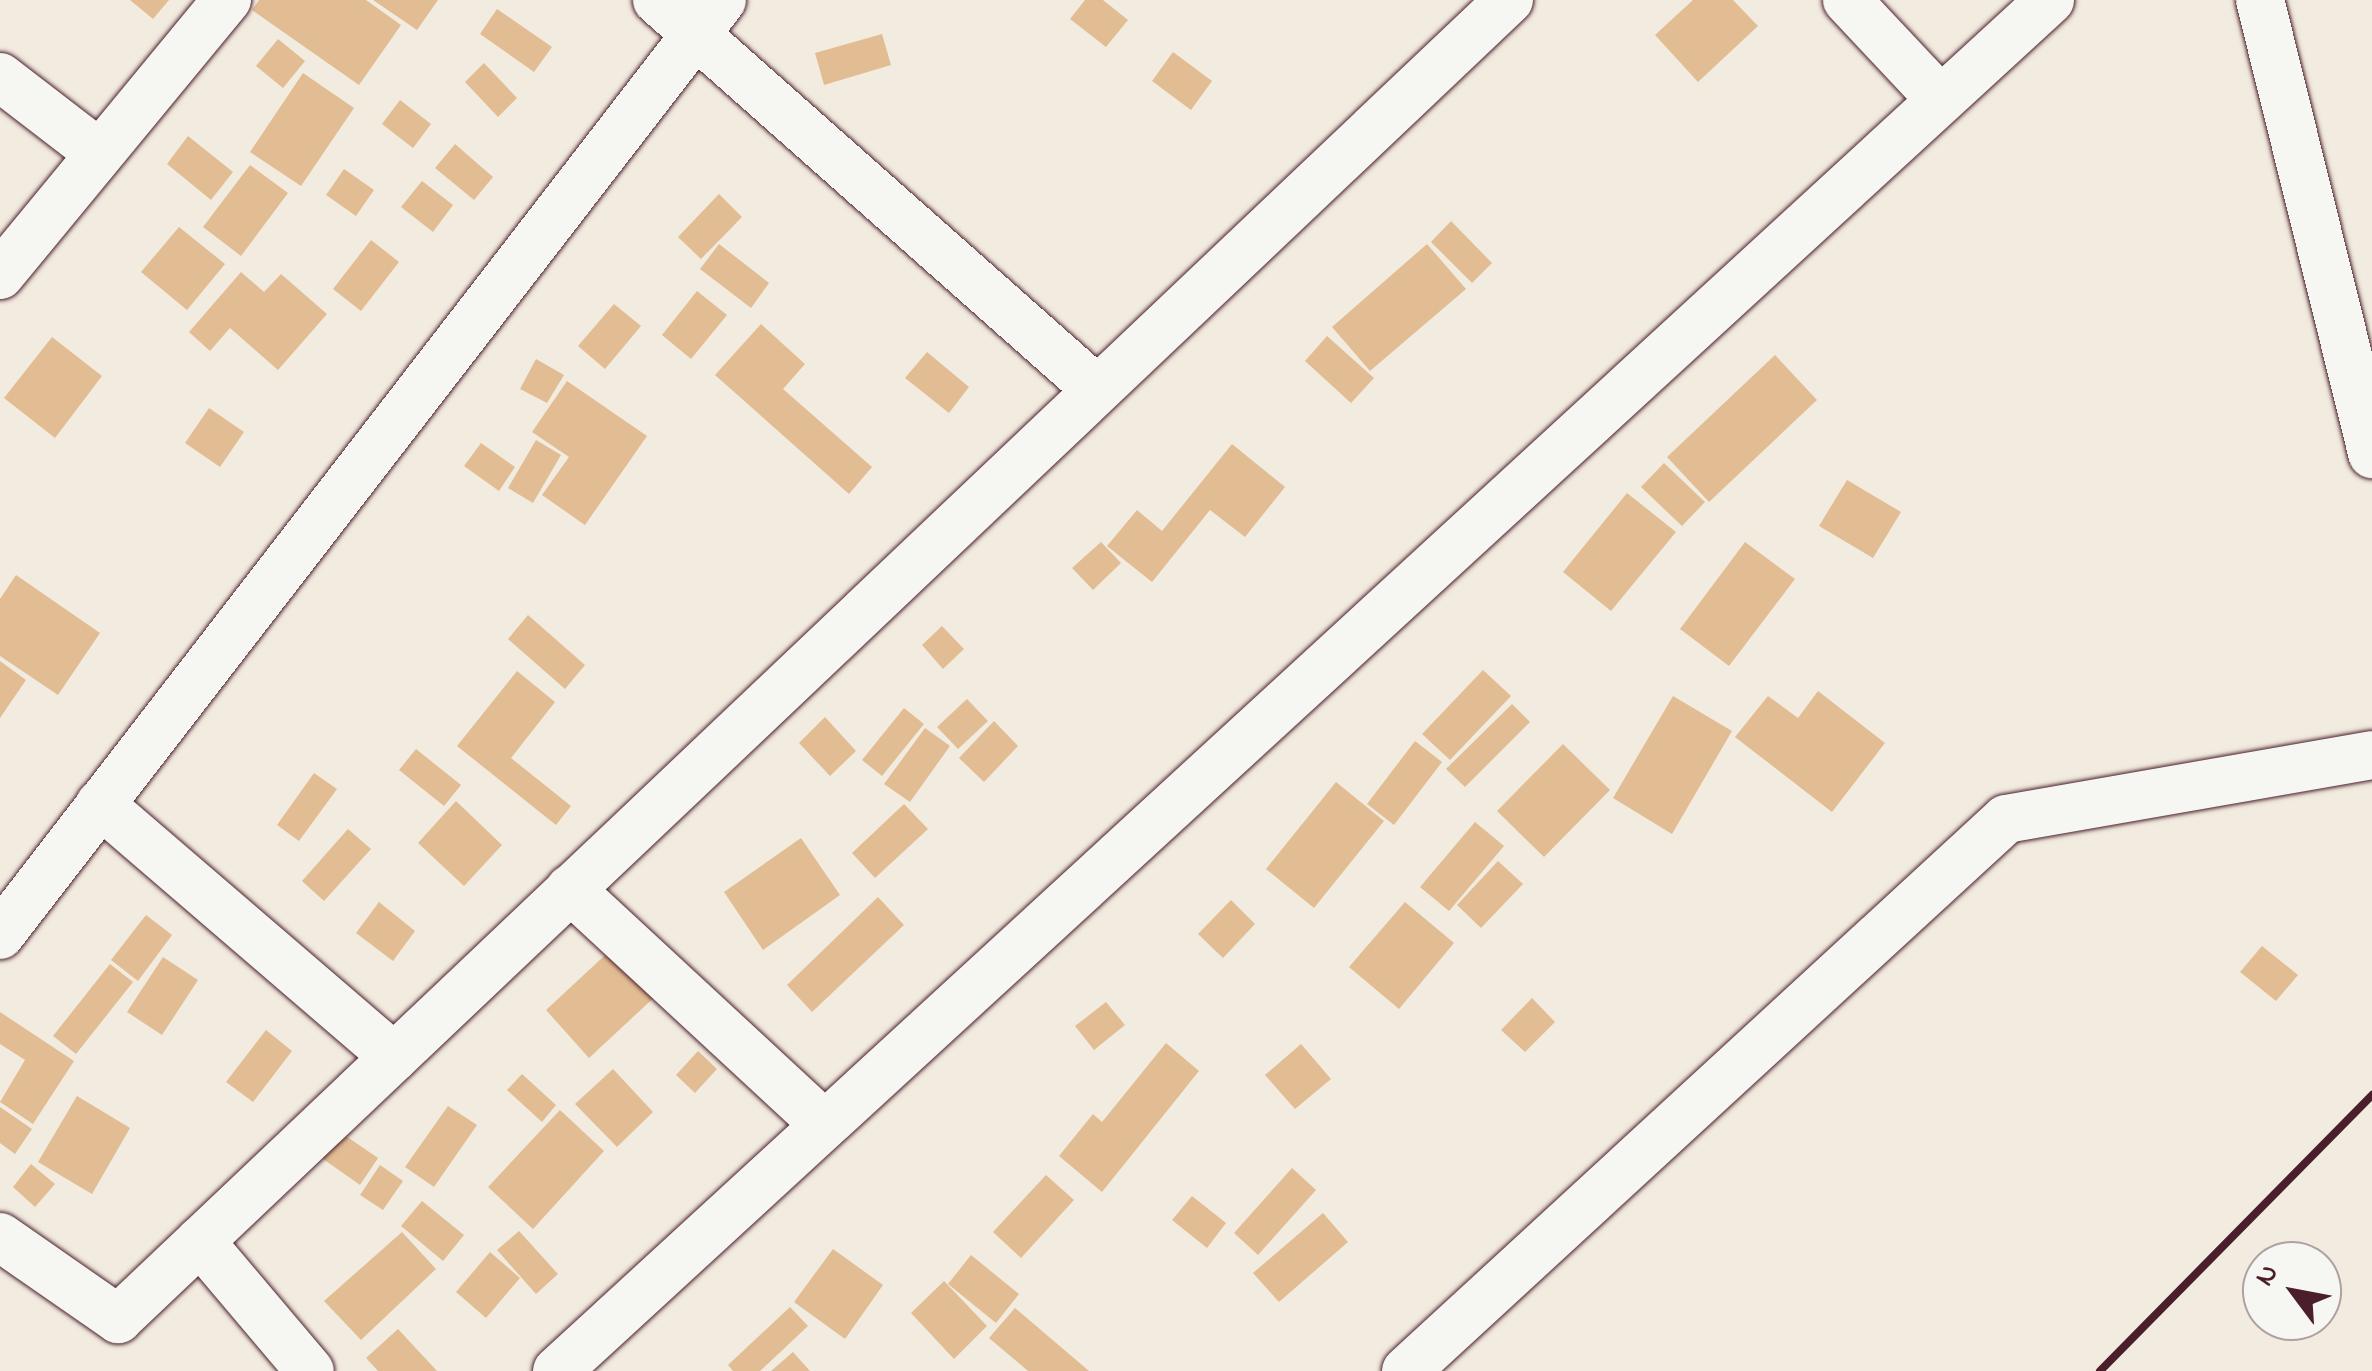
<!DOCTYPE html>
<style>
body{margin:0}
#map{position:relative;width:2372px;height:1371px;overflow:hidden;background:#f2ebdf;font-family:"Indie Flower",sans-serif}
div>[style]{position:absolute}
.building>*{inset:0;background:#e2bd93}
.roads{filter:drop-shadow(0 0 2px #4a1f2b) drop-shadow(0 0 2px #4a1f2b)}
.minor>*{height:48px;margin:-24px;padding:0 24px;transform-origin:24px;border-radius:24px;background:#f6f6f2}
.rail>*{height:8px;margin:-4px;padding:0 4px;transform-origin:4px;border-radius:4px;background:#4a1f2b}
span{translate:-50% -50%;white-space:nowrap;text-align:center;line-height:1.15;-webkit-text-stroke:9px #f6f6f2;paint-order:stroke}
.north{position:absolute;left:2242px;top:1241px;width:100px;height:100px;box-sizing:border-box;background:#f6f6f2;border:2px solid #b1a0a2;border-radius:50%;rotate:302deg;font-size:28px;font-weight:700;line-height:40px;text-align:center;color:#4a1f2b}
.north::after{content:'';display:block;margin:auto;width:35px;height:45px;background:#4a1f2b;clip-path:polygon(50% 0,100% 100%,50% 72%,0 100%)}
</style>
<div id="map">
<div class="building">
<i style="clip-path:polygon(130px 0,169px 0,153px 19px)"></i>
<i style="clip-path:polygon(259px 0,366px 0,401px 25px,359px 85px,252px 10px)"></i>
<i style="clip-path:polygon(373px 0,438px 0,417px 30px)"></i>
<i style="clip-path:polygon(1085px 0,1103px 0,1128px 20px,1106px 47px,1070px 19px)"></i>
<i style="clip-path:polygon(1693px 0,1733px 0,1758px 26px,1698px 82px,1655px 35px)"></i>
<i style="clip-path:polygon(497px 9px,552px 47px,534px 72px,480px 34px)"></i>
<i style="clip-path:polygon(882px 34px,891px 65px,824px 85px,815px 53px)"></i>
<i style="clip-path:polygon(278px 39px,305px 61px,283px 88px,256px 66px)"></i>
<i style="clip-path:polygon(1173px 52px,1212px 81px,1191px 110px,1152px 81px)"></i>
<i style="clip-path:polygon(484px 63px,517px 98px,498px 117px,465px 82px)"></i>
<i style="clip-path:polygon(303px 73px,354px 108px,301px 186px,250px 152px)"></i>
<i style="clip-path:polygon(400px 100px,431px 124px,413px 148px,382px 124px)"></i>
<i style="clip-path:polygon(188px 136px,233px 172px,211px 200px,167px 164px)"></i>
<i style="clip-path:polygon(455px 144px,493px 177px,474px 200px,435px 168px)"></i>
<i style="clip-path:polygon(250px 165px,288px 193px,241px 256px,203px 227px)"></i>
<i style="clip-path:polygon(344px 169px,374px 190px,356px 216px,326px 195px)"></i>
<i style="clip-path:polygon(422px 181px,453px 205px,433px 232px,401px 207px)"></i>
<i style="clip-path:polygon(719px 194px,742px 217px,701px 259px,678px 237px)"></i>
<i style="clip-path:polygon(1451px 221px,1492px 263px,1472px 283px,1431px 242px)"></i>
<i style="clip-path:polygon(179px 227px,225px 264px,187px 310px,141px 272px)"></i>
<i style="clip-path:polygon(371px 240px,399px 262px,361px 311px,333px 289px)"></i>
<i style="clip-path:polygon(719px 244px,769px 283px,751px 308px,700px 269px)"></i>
<i style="clip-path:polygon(1427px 244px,1466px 289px,1370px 371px,1332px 327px)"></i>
<i style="clip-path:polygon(241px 272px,264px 292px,281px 274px,327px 314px,278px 370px,230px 328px,210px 351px,189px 332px)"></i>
<i style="clip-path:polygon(697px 291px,727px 315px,691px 359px,662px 335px)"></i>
<i style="clip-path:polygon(614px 304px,641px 326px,605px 369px,578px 346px)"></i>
<i style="clip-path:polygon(761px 324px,805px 364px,783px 389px,872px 467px,849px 494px,715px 375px)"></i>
<i style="clip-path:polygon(1327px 336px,1374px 378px,1351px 403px,1305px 361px)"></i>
<i style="clip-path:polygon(52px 337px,102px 376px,55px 438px,4px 398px)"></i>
<i style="clip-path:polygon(927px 352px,969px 387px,949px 413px,905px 378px)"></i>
<i style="clip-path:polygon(1775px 355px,1817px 400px,1709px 502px,1667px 457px)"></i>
<i style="clip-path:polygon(536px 359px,564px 375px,547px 403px,520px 389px)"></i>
<i style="clip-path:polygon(567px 381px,647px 436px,585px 525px,542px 495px,569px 457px,532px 432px)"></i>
<i style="clip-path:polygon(209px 408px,244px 432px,220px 467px,185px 443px)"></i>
<i style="clip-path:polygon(536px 440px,561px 455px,533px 503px,508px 488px)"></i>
<i style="clip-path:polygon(481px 443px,515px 467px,499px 491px,464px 466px)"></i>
<i style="clip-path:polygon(1232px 444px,1285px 487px,1245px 537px,1210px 510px,1152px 582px,1107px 546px,1137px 510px,1162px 531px)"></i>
<i style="clip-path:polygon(1664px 463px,1705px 502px,1682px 526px,1641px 487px)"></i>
<i style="clip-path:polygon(1847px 480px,1901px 512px,1873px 558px,1819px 526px)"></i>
<i style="clip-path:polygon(1627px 493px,1676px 532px,1611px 611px,1563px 572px)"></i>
<i style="clip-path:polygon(1101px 542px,1121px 563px,1093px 590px,1072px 568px)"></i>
<i style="clip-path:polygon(1745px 542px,1795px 579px,1729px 666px,1680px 629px)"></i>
<i style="clip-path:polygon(16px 575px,100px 633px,58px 695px,0 656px,0 599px)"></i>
<i style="clip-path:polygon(528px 615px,585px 665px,565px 689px,508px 639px)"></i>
<i style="clip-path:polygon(942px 626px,964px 649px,943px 669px,922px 645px)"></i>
<i style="clip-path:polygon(0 661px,26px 680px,0 718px)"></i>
<i style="clip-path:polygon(1483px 670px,1511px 696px,1450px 760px,1422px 734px)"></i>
<i style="clip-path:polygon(517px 671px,555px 702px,511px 758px,571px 806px,556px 825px,457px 746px)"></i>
<i style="clip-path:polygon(1818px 691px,1885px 743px,1832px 812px,1735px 737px,1768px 696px,1798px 718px)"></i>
<i style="clip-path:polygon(1673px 696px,1732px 731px,1672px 834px,1613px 798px)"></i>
<i style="clip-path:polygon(967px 699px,988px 721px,958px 749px,937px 727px)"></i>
<i style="clip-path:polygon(1512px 704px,1530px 722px,1465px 787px,1446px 769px)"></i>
<i style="clip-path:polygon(904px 708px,924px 724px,882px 776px,862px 760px)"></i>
<i style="clip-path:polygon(825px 717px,856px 751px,830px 776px,799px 743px)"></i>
<i style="clip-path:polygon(994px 721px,1018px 746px,984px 782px,959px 758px)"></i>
<i style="clip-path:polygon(925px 728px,950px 746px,910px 802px,884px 784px)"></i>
<i style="clip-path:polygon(1415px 741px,1442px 762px,1394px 825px,1367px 804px)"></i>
<i style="clip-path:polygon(1563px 744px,1610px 790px,1544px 857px,1497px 811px)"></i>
<i style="clip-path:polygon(416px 749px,461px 785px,444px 806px,399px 770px)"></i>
<i style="clip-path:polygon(314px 773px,337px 789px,299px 841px,277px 825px)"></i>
<i style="clip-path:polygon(1336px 782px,1384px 821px,1314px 908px,1266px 869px)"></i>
<i style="clip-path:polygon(456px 801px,502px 845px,464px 886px,418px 843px)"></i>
<i style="clip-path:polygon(904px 804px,928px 829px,875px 878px,852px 853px)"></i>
<i style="clip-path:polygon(1475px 822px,1504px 846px,1449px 911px,1420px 887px)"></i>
<i style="clip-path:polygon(348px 829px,371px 849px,324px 901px,302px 881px)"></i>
<i style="clip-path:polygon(801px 838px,840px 895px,763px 950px,724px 892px)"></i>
<i style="clip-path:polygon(1498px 861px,1523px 884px,1481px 928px,1457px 905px)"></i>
<i style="clip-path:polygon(878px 897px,904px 925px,812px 1012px,787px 985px)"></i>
<i style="clip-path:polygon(1231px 900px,1255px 924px,1223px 958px,1198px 934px)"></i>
<i style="clip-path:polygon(379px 902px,415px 931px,393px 961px,356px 933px)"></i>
<i style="clip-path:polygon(1405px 902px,1454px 943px,1399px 1009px,1349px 967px)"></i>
<i style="clip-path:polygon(146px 915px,172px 935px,138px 981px,111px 960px)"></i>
<i style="clip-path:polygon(617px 944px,660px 992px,589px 1058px,546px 1010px)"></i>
<i style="clip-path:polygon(2262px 946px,2298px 975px,2276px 1001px,2240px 972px)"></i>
<i style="clip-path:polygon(163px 957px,198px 980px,162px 1035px,127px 1012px)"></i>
<i style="clip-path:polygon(110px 964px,133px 982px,76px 1054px,53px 1036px)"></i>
<i style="clip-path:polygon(1532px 998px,1555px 1022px,1525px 1052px,1501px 1030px)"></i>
<i style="clip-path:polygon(1106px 1002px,1125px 1025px,1094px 1050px,1075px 1026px)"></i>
<i style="clip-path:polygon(0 1012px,74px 1061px,33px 1124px,0 1102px,25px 1060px,0 1044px)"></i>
<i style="clip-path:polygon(266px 1030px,292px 1051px,253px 1102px,226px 1082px)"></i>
<i style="clip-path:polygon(1166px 1043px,1199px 1071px,1102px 1192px,1059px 1156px,1093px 1114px,1102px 1122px)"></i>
<i style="clip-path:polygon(1301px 1044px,1331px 1079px,1295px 1109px,1265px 1075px)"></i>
<i style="clip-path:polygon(698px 1051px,717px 1069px,695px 1093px,676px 1075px)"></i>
<i style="clip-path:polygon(613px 1069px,653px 1112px,617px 1147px,575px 1104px)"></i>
<i style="clip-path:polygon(522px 1074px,556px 1105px,542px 1122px,507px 1090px)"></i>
<i style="clip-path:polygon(77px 1096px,130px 1128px,92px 1194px,38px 1162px)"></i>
<i style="clip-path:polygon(448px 1106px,477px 1125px,434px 1187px,405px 1167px)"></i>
<i style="clip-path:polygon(0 1107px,32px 1129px,15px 1154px,0 1143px)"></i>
<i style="clip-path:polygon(560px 1110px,604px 1151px,533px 1229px,488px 1187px)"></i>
<i style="clip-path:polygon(334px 1128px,378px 1158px,360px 1185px,316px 1154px)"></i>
<i style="clip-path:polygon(31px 1164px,55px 1184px,35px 1207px,13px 1187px)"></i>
<i style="clip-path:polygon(380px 1165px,403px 1181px,383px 1210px,360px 1195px)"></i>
<i style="clip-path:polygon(1292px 1168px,1316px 1190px,1258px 1255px,1234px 1233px)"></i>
<i style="clip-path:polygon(1046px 1175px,1074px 1200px,1021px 1258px,993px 1232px)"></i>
<i style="clip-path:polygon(1192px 1196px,1226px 1223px,1207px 1248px,1172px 1220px)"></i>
<i style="clip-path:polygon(422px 1201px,464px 1235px,443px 1261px,401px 1226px)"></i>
<i style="clip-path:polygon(1323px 1213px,1348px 1242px,1279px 1302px,1253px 1273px)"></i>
<i style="clip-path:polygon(519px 1231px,558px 1274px,536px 1294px,497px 1250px)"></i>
<i style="clip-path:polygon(402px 1232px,436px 1269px,361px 1340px,324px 1301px)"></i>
<i style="clip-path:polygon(833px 1249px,883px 1285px,845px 1339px,794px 1302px)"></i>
<i style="clip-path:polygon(490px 1252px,520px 1278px,486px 1318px,456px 1292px)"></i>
<i style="clip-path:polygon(971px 1255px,1019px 1294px,996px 1323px,948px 1284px)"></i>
<i style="clip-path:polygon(944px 1281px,987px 1326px,954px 1359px,911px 1313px)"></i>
<i style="clip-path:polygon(790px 1307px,808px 1326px,760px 1371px,733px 1371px,728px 1365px)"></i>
<i style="clip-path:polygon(1015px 1308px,1089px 1371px,1028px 1371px,989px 1338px)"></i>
<i style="clip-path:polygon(398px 1329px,437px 1371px,378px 1371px,366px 1358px)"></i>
<i style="clip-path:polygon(793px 1352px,810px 1371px,771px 1371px)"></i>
</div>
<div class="roads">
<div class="minor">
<i style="left:657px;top:0;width:587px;rotate:41.54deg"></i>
<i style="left:1847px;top:0;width:132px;rotate:46.8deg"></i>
<i style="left:2260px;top:0;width:468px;rotate:76.1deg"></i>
<i style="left:0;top:77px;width:121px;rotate:37.6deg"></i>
<i style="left:0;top:275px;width:357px;rotate:-50.5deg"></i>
<i style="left:100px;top:804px;width:388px;rotate:40.7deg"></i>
<i style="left:570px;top:889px;width:346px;rotate:42.8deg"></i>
<i style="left:0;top:935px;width:1181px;rotate:-52.32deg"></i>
<i style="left:0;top:1237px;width:144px;rotate:34.8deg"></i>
<i style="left:118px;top:1319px;width:1917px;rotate:-43.48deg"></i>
<i style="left:200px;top:1241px;width:170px;rotate:49.8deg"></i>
<i style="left:557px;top:1371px;width:2027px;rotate:-42.56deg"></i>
<i style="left:1406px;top:1371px;width:815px;rotate:-42.61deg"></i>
<i style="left:2006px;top:819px;width:372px;rotate:-9.9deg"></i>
</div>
</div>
<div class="rail">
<i style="left:2100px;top:1371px;width:388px;rotate:-45.4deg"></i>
</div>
<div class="north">N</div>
</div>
